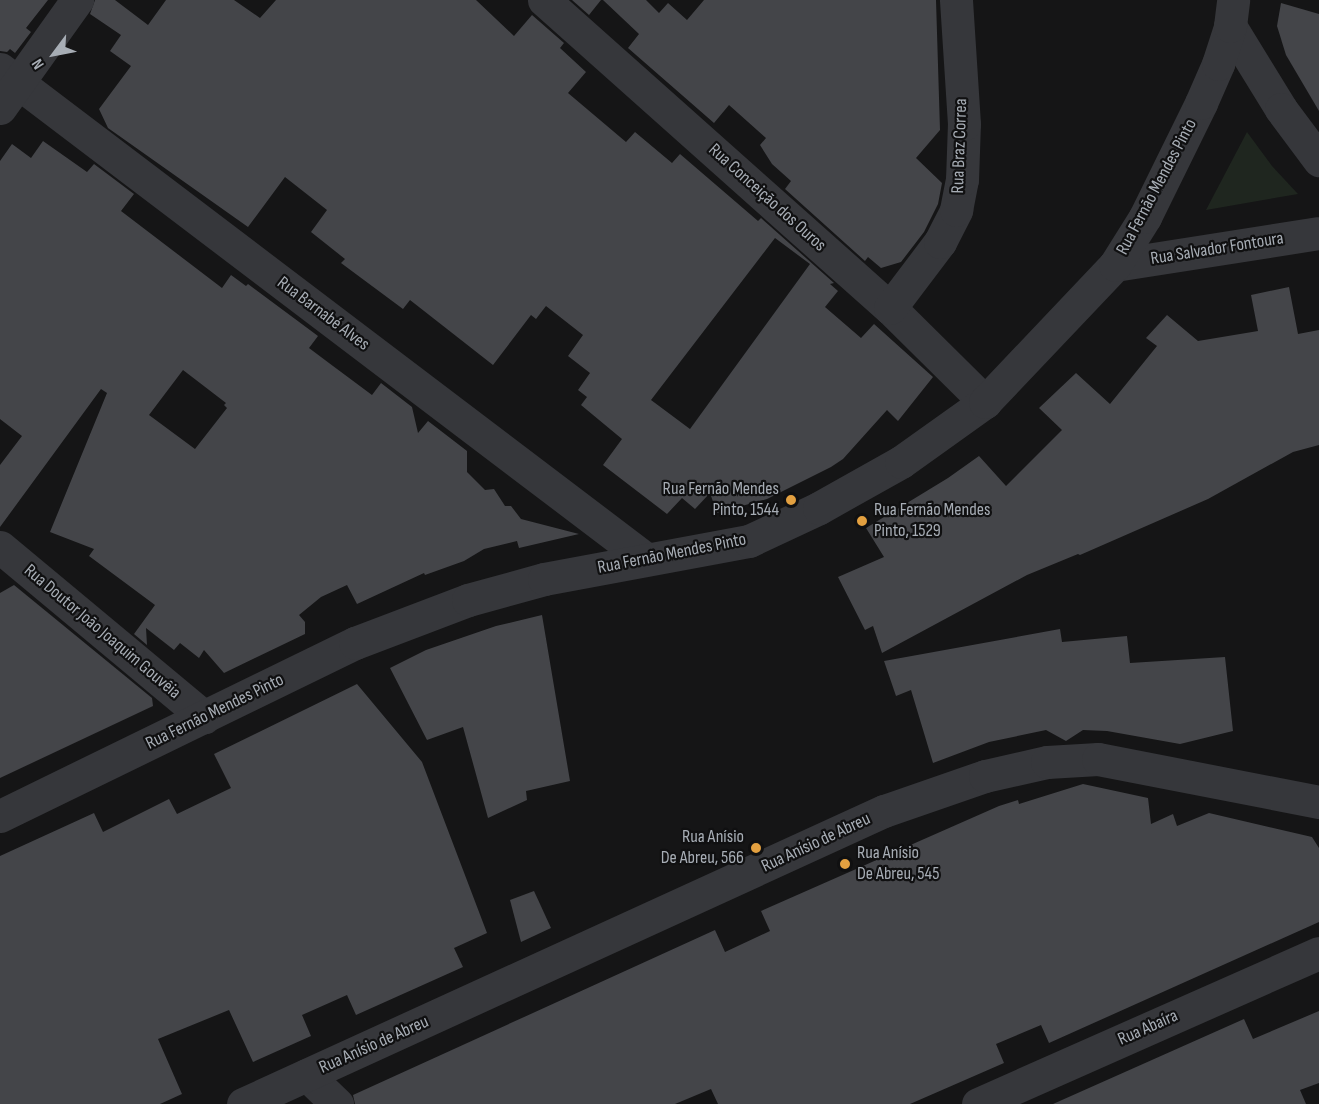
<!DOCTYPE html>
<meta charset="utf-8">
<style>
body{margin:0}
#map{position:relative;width:1319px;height:1104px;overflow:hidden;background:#151516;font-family:"Sofia Sans Condensed",sans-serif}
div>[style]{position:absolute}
.green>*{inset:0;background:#1f261f}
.building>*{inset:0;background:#444549}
.minor>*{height:33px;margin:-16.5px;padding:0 16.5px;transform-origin:16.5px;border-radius:16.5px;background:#36373b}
.tertiary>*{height:33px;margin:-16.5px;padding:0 16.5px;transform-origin:16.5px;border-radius:16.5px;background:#36373b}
.dots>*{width:16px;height:16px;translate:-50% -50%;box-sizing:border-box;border:3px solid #101011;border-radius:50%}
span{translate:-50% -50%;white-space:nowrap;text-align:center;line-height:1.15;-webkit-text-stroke:4.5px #101011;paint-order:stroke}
.street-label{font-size:18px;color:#a7adb5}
.poi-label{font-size:18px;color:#a7adb5}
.right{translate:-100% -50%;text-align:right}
.left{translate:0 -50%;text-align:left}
.north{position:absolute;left:24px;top:24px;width:60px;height:60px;-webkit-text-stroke:4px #101011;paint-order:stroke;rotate:238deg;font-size:16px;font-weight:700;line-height:24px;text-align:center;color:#a7adb5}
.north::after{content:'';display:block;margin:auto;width:21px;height:27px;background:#a7adb5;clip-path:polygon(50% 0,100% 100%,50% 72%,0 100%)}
</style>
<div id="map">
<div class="green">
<i style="clip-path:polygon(1247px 132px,1272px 166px,1298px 194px,1206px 210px)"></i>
</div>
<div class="building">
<i style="clip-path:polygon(0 0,48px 0,26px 28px,31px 32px,15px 53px,10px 49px,7px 52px,0 51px)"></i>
<i style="clip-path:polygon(evenodd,95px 0,115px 0,148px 25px,166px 0,234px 0,260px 18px,276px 0,476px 0,514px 36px,532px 15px,564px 43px,560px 48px,586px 72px,568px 93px,626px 142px,635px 132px,672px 163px,680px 154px,758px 221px,761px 218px,834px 283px,830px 284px,838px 291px,825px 307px,861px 338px,874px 324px,933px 377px,898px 421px,887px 410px,843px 459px,831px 467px,767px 499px,717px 513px,710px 493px,695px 509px,682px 498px,667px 514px,603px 465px,622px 439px,581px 405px,587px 397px,578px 390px,590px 373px,568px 356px,583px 335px,546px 306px,536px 319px,531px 315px,493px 365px,410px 300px,403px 309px,341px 263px,345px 259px,311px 232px,327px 210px,285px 177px,248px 227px,108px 128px,99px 109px,131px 66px,110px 51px,121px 35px,90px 14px,95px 0,775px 238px,810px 264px,690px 429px,651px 400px,775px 238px)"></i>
<i style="clip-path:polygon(572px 0,601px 0,589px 15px)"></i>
<i style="clip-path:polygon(603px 0,646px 0,659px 13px,668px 3px,687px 20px,704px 0,936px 0,940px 130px,916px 158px,942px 183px,938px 204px,924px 232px,901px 262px,881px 268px,868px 257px,865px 261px,785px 189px,791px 181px,772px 164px,760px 145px,766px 138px,729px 105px,714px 123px,628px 48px,639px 34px)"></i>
<i style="clip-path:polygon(1281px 3px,1319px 14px,1319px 111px,1286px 55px,1277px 26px)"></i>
<i style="clip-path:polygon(evenodd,43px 141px,87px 172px,94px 164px,134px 194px,121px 211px,222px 288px,231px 275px,246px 286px,248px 284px,318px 336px,309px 348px,333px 366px,372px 395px,381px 383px,412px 407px,418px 433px,428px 421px,467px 451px,467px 472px,485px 490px,494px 489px,505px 506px,511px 506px,521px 519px,579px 534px,519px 548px,517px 541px,484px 549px,464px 561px,425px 575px,424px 573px,357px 604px,347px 585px,321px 597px,299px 615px,305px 622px,305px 634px,224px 673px,204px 650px,199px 658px,180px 643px,174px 650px,146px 628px,147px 645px,134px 634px,155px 605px,89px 556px,94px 549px,50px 532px,107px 393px,101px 389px,0 527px,0 465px,22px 436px,0 419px,0 161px,12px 144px,31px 158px,43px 141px,183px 370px,226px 403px,224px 405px,227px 408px,195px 449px,149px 415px,183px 370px)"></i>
<i style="clip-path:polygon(1289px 287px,1298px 334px,1319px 330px,1319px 445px,1293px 452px,1208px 499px,1080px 555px,1078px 554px,1027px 575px,882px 653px,873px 626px,865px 630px,838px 577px,884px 557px,866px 528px,948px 478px,979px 456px,1006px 486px,1062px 430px,1039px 408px,1076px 373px,1110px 404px,1157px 346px,1146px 338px,1167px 315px,1198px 341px,1258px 331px,1251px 295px)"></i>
<i style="clip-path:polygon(14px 585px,152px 698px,153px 706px,0 778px,0 593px)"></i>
<i style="clip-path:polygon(542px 615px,570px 781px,526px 791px,527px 800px,488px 818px,463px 727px,427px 740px,390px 668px,426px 650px,496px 626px)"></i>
<i style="clip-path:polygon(1060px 629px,1062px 642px,1127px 636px,1130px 663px,1225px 657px,1233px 731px,1180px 744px,1107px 731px,1083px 730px,1066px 741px,1046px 730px,989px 742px,933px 763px,911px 690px,896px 696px,884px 661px)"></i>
<i style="clip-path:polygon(357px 684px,422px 762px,487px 933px,454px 948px,463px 967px,356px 1015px,347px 995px,302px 1015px,311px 1036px,253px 1062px,229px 1010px,158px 1039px,182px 1094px,160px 1104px,0 1104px,0 856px,94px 813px,103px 832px,169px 799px,177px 814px,231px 788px,214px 754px)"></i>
<i style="clip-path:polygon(1083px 784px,1148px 798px,1151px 824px,1173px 814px,1177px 826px,1209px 813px,1312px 837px,1319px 848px,1319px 922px,1049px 1043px,1041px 1025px,996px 1044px,1004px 1063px,910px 1104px,718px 1104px,711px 1089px,675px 1104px,355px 1104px,353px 1095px,715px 930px,725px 952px,770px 931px,761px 911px,999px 806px,1018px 800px,1019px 804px)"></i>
<i style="clip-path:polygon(534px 891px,551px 928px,521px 942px,510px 900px)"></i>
<i style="clip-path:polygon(1319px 1011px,1319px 1083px,1300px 1090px,1306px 1104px,1053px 1104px,1244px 1019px,1253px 1039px)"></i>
</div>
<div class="minor">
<i style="left:544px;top:0;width:463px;rotate:41.7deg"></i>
<i style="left:890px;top:308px;width:134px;rotate:44.7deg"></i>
<i style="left:1230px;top:26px;width:97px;rotate:58.4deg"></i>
<i style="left:1281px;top:109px;width:64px;rotate:53.3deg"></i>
<i style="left:0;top:69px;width:811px;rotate:37.18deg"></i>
<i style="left:0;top:108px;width:133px;rotate:-54.5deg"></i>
<i style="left:1115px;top:265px;width:206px;rotate:-8.9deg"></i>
<i style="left:890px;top:308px;width:83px;rotate:-52.9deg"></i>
<i style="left:940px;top:242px;width:36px;rotate:-63deg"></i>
<i style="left:956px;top:210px;width:31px;rotate:-79deg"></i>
<i style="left:962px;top:180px;width:56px;rotate:-88deg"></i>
<i style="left:964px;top:124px;width:124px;rotate:-93.7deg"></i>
<i style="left:0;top:547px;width:266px;rotate:39.8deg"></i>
<i style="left:307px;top:1075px;width:42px;rotate:44deg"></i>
<i style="left:243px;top:1104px;width:705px;rotate:-24.57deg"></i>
<i style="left:884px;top:811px;width:107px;rotate:-19.1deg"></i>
<i style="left:985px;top:776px;width:64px;rotate:-12.7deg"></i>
<i style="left:1047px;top:762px;width:51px;rotate:-3.4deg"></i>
<i style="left:1098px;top:759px;width:225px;rotate:11deg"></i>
<i style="left:978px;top:1104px;width:373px;rotate:-23.9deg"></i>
</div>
<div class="tertiary">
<i style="left:0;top:816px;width:395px;rotate:-26deg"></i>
<i style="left:355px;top:643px;width:121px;rotate:-20.8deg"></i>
<i style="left:468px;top:600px;width:79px;rotate:-15.4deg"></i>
<i style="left:544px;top:579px;width:208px;rotate:-10.5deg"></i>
<i style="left:749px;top:541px;width:77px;rotate:-25.2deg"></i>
<i style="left:819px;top:508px;width:94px;rotate:-29.3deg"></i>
<i style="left:901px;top:462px;width:103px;rotate:-35.5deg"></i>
<i style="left:985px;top:402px;width:189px;rotate:-46.5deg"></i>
<i style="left:1115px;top:265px;width:57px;rotate:-58deg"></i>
<i style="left:1145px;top:217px;width:127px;rotate:-63.8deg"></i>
<i style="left:1201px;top:103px;width:43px;rotate:-66.4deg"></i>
<i style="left:1218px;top:64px;width:40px;rotate:-72deg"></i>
<i style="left:1230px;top:26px;width:26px;rotate:-83deg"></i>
</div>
<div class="dots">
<i style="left:791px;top:500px;background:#e3a040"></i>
<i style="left:862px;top:521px;background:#e3a040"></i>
<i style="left:756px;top:848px;background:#e3a040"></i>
<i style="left:845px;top:864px;background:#e3a040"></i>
</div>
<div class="street-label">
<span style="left:960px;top:146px;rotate:-88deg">Rua Braz Correa</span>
<span style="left:1157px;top:187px;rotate:-62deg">Rua Fernão Mendes Pinto</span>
<span style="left:767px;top:198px;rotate:42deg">Rua Conceição dos Ouros</span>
<span style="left:1217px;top:249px;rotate:-9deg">Rua Salvador Fontoura</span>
<span style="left:323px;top:314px;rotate:37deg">Rua Barnabé Alves</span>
<span style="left:672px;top:554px;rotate:-11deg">Rua Fernão Mendes Pinto</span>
<span style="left:102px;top:632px;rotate:40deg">Rua Doutor João Joaquim Gouvêia</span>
<span style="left:215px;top:712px;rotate:-26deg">Rua Fernão Mendes Pinto</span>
<span style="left:816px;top:843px;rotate:-25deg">Rua Anísio de Abreu</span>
<span style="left:1148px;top:1028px;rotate:-24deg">Rua Abaíra</span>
<span style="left:374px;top:1045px;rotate:-24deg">Rua Anísio de Abreu</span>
</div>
<div class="poi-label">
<span class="right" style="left:779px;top:500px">Rua Fernão Mendes<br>Pinto, 1544</span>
<span class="left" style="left:874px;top:521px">Rua Fernão Mendes<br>Pinto, 1529</span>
<span class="right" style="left:744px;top:848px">Rua Anísio<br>De Abreu, 566</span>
<span class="left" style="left:857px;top:864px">Rua Anísio<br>De Abreu, 545</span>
</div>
<div class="north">N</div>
</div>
